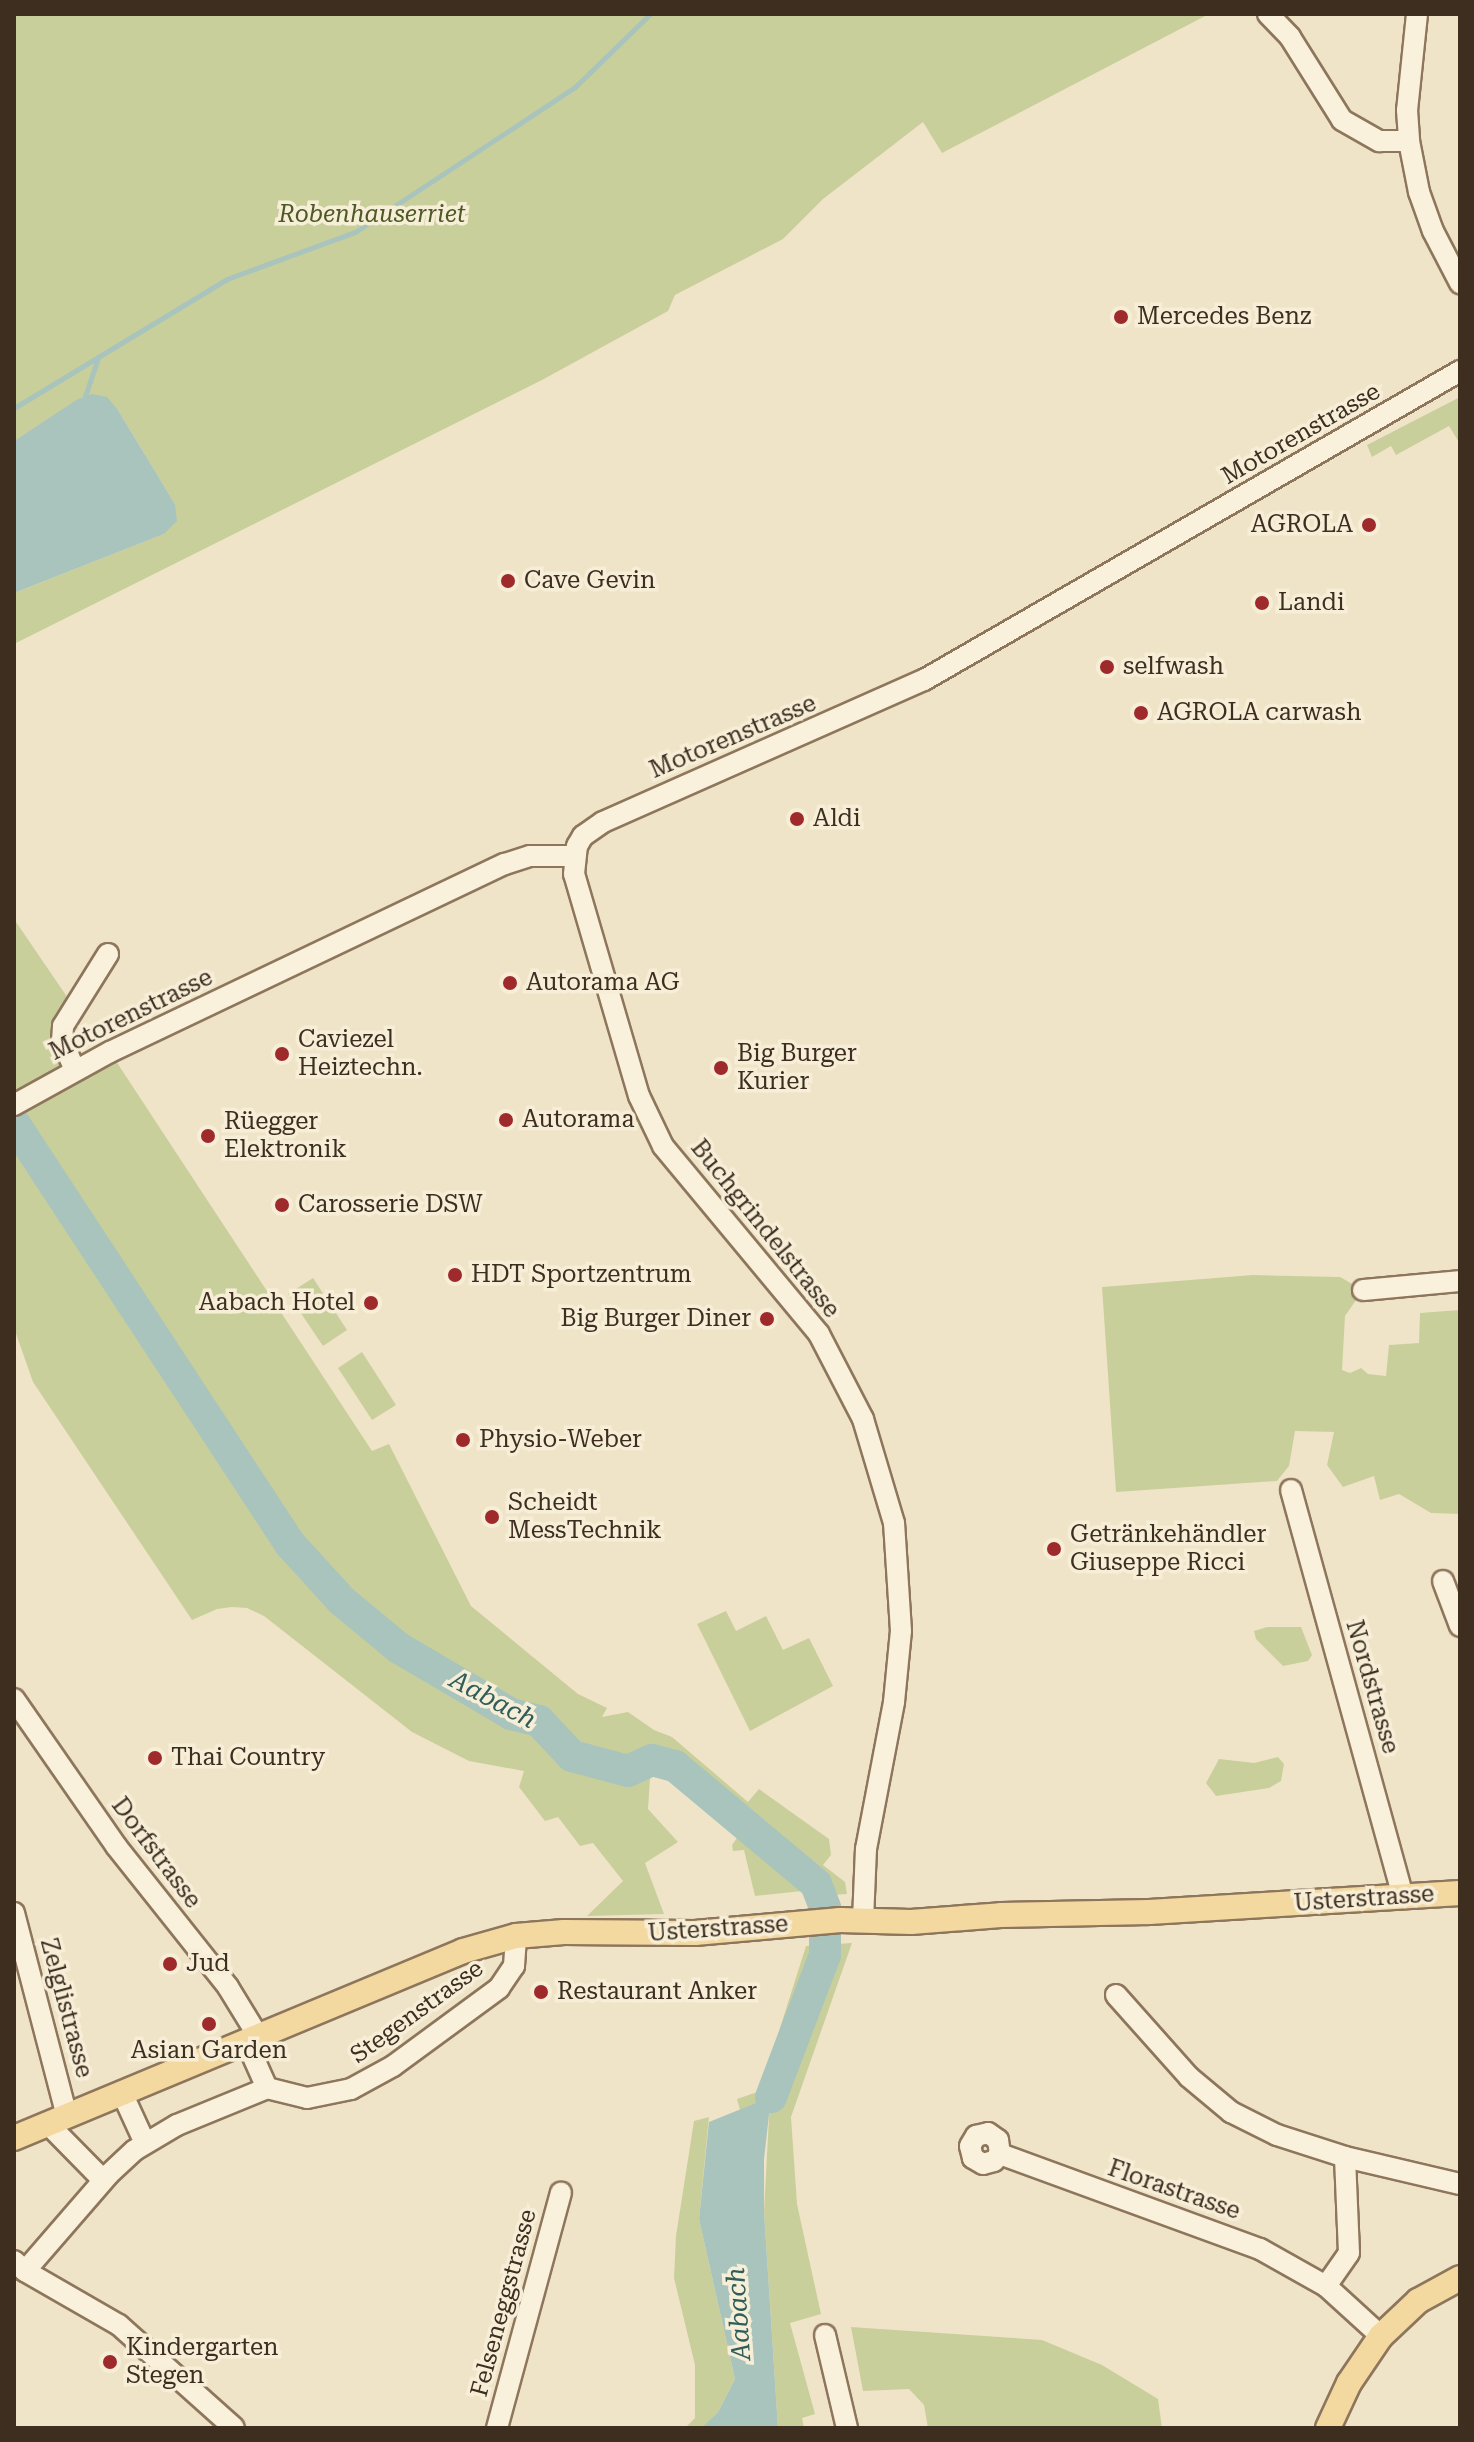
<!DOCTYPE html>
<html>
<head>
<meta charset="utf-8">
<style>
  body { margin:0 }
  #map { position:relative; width:1474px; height:2442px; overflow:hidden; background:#f0e4c8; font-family:"Roboto Serif",serif }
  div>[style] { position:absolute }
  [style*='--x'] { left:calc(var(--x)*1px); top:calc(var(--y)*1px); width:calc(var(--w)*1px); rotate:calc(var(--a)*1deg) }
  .green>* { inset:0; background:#c9cf9b }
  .water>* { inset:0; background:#a9c4bc }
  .stream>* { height:5px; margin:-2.5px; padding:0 2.5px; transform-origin:2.5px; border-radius:2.5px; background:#a9c4bc }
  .river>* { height:32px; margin:-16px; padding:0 16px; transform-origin:16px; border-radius:16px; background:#a9c4bc }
  .roads { filter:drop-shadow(2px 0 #8d765c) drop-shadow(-2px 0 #8d765c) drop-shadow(0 2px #8d765c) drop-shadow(0 -2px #8d765c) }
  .minor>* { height:20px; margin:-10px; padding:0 10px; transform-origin:10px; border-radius:10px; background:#faf1dc }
  .major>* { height:24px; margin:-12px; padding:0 12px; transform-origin:12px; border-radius:12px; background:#f3d9a0 }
  .dots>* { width:22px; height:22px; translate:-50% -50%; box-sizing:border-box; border:4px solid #f7eed8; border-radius:50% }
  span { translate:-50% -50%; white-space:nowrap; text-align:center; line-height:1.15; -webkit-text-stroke:7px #f7eed8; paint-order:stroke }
  .park-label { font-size:24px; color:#4d5a26; font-style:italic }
  .poi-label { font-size:24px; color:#3d2e20 }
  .left { translate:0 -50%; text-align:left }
  .right { translate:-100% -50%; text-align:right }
  .street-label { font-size:24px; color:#3d2e20 }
  .water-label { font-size:26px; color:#2f5d5a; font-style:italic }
  .frame { position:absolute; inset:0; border:16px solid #3d2e20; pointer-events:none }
</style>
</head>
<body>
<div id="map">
  <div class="green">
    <i style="clip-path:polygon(14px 14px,1209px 14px,942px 153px,923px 122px,823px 199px,783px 239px,675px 295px,668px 311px,542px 380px,14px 644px,14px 593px,164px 534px,175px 504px,118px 410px,85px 396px,14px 441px)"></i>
    <i style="clip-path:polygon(1460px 397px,1460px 444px,1449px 426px,1396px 455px,1391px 446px,1372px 457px,1367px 445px)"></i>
    <i style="clip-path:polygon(14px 919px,74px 1007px,63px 1026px,75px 1069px,110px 1052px,372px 1451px,389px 1444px,471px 1606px,578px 1694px,607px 1708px,602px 1717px,628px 1712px,654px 1730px,672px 1737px,748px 1802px,759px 1789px,829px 1839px,831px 1855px,823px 1865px,845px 1882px,847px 1894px,806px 1897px,802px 1891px,755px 1896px,744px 1850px,733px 1851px,732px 1845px,741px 1832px,661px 1766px,650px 1779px,648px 1809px,678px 1842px,645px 1863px,664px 1914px,587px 1916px,623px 1881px,593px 1843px,580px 1846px,558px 1817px,545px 1821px,519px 1787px,524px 1771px,469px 1761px,412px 1732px,264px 1616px,247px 1608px,232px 1607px,217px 1609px,192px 1620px,33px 1382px,14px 1328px)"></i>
    <i style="clip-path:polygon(1253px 1275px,1340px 1277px,1363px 1290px,1345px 1316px,1342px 1370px,1350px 1373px,1361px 1368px,1368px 1374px,1386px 1376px,1389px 1345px,1419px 1343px,1420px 1313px,1460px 1310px,1460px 1514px,1431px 1513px,1399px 1494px,1380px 1500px,1374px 1476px,1343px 1487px,1327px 1465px,1334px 1432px,1295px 1431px,1289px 1466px,1277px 1481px,1116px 1492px,1102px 1287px)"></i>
    <i style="clip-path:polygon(313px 1278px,347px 1330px,323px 1346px,288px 1294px)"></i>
    <i style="clip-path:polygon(362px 1352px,396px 1405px,372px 1420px,338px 1368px)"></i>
    <i style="clip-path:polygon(726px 1611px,736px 1631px,766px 1616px,783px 1650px,809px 1638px,833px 1686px,750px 1731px,697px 1624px)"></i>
    <i style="clip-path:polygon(1267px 1627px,1301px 1627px,1312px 1655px,1308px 1661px,1283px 1666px,1256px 1639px,1254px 1631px)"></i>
    <i style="clip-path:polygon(1278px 1757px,1284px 1764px,1281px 1781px,1269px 1788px,1216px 1796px,1206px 1783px,1219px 1759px,1254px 1763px)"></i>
    <i style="clip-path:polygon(852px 1943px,791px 2117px,797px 2204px,821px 2314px,790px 2323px,815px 2414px,802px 2418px,804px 2428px,778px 2428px,764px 2212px,770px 2098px,740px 2110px,737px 2099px,760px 2091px,806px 1946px)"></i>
    <i style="clip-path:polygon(709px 2117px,699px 2219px,735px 2379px,718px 2412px,701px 2428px,685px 2428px,695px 2418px,695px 2365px,674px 2278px,676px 2236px,694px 2121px)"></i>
    <i style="clip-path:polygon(851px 2327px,1042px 2340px,1102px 2365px,1158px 2399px,1162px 2428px,928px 2428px,924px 2405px,909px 2389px,863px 2391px)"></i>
  </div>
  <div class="water">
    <i style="clip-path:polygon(92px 394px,107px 397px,118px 410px,175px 504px,177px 521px,164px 534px,14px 593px,14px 441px,78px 399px)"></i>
    <i style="clip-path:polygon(14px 1114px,68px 1192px,73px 1214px,57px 1206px,14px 1146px)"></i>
    <i style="clip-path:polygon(771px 2097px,764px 2159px,764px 2212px,778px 2428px,701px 2428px,718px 2412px,735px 2379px,699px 2219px,709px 2122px)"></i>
  </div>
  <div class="stream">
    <i style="--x:85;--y:396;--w:39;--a:-71"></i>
    <i style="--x:14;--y:408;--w:249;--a:-31.2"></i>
    <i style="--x:227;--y:279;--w:136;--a:-20.2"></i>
    <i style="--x:355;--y:232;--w:263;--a:-33.4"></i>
    <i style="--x:575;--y:87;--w:105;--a:-44.2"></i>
  </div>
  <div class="river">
    <i style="--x:14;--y:1123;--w:503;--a:56.75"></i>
    <i style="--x:290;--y:1544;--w:77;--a:47.6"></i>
    <i style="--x:342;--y:1601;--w:74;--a:39.5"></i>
    <i style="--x:399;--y:1648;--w:130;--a:30.5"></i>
    <i style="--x:511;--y:1714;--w:29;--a:14"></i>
    <i style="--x:539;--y:1721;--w:48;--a:46.7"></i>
    <i style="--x:572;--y:1756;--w:58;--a:15"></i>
    <i style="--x:628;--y:1771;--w:26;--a:-25"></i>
    <i style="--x:652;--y:1760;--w:24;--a:15"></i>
    <i style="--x:675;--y:1766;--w:184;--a:39.9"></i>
    <i style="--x:816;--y:1884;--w:26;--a:69"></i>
    <i style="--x:825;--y:1908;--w:47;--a:90"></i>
    <i style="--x:825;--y:1955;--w:152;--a:110.8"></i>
  </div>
  <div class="roads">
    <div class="minor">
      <i style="--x:1268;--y:14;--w:32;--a:46"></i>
      <i style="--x:1290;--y:37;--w:98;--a:57.9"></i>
      <i style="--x:1342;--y:120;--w:43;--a:29.6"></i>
      <i style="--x:1379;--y:141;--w:30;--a:0"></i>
      <i style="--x:1417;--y:14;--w:97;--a:95.9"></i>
      <i style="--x:1407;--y:110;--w:31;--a:86"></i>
      <i style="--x:1409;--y:141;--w:52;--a:78.9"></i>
      <i style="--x:1419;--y:192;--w:41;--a:70.3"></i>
      <i style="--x:1433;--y:231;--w:59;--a:62.6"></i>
      <i style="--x:75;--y:1070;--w:32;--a:-114"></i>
      <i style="--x:62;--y:1041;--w:15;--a:-86"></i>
      <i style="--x:63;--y:1026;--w:85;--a:-58"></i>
      <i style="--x:14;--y:1105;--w:110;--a:-28.9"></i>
      <i style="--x:110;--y:1052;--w:437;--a:-25.5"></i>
      <i style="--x:505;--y:864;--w:26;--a:-18"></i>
      <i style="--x:530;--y:856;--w:44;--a:0"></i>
      <i style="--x:1363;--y:1290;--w:97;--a:-5.3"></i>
      <i style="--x:1291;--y:1490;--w:422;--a:74.6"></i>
      <i style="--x:1443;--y:1581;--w:48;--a:69.3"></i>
      <i style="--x:14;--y:1699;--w:179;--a:55.2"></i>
      <i style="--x:116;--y:1846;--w:180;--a:51.5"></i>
      <i style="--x:228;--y:1987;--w:57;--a:58.5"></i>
      <i style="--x:14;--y:1913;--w:210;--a:75.4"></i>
      <i style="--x:863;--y:1920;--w:71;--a:-87.6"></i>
      <i style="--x:866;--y:1849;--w:150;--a:-79.2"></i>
      <i style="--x:894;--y:1702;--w:71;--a:-84.4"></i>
      <i style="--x:901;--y:1631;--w:108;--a:-93.7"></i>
      <i style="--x:894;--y:1523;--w:109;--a:-106.6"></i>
      <i style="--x:863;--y:1419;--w:96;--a:-117.4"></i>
      <i style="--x:819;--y:1334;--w:244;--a:-129.7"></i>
      <i style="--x:663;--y:1146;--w:55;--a:-115.6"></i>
      <i style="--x:639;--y:1096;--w:231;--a:-106.3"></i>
      <i style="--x:574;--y:874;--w:28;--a:-84"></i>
      <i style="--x:577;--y:846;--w:12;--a:-59"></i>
      <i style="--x:583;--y:836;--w:24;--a:-35"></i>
      <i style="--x:603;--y:822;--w:351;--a:-23.9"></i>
      <i style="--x:924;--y:680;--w:619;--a:-29.96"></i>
      <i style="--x:1116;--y:1995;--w:110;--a:48.3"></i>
      <i style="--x:1189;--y:2077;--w:55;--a:39.8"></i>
      <i style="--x:1231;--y:2112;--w:51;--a:26.6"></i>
      <i style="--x:1277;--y:2135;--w:71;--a:17.9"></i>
      <i style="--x:1345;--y:2157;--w:118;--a:13.2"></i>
      <i style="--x:246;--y:2041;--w:51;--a:65.9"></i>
      <i style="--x:267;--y:2088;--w:41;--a:14"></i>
      <i style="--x:307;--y:2098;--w:45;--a:-11.6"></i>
      <i style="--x:351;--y:2089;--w:48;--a:-28.7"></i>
      <i style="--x:393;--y:2066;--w:132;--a:-36.3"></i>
      <i style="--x:499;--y:1988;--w:27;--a:-56"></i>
      <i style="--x:514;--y:1966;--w:30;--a:-86"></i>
      <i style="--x:122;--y:2093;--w:55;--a:65.3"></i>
      <i style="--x:48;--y:2124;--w:78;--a:45.5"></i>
      <i style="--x:1000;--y:2154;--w:9;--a:131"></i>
      <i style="--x:994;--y:2161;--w:11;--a:165"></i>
      <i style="--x:983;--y:2164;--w:12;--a:-149"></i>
      <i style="--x:973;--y:2158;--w:12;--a:-104"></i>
      <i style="--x:970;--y:2146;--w:12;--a:-59"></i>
      <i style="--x:976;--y:2136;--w:12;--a:-14"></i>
      <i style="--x:988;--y:2133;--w:12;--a:35"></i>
      <i style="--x:998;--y:2140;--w:14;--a:82"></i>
      <i style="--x:1000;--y:2154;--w:277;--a:20.1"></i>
      <i style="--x:1260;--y:2249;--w:76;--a:29.3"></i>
      <i style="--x:1326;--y:2286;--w:74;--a:42.3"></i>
      <i style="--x:14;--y:2261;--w:15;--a:42"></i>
      <i style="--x:25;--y:2271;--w:108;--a:29.9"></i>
      <i style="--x:119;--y:2325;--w:154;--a:41.8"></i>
      <i style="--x:25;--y:2271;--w:128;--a:-49.1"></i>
      <i style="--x:109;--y:2174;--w:35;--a:-43"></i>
      <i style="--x:135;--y:2150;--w:49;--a:-30.8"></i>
      <i style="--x:177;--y:2125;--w:97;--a:-22.3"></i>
      <i style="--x:1326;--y:2286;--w:40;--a:-55.1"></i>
      <i style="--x:1349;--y:2253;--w:96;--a:-92.4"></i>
      <i style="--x:825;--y:2335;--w:96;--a:76.7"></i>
      <i style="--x:497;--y:2428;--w:244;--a:-74.8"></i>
    </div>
    <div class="major">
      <i style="--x:14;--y:2138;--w:486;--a:-22.6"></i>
      <i style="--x:463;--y:1951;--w:55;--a:-15.8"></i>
      <i style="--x:516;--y:1936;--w:48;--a:-4.8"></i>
      <i style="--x:564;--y:1932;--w:131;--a:0.4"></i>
      <i style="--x:695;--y:1933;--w:146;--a:-5.1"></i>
      <i style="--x:840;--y:1920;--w:71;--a:1.6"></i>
      <i style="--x:911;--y:1922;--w:90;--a:-4.4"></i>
      <i style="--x:1001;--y:1915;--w:148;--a:-1.2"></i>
      <i style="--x:1149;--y:1912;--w:312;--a:-3.5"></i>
      <i style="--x:1328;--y:2428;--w:50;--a:-65"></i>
      <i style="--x:1349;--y:2383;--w:57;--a:-55.8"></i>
      <i style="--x:1381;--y:2336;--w:51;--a:-43.4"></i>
      <i style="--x:1418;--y:2301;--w:48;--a:-28.7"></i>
    </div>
  </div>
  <div class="dots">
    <i style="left:1121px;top:317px;background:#9e2a2b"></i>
    <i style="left:1369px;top:525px;background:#9e2a2b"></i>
    <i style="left:508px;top:581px;background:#9e2a2b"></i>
    <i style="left:1262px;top:603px;background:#9e2a2b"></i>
    <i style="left:1107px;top:667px;background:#9e2a2b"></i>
    <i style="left:1141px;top:713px;background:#9e2a2b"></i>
    <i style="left:797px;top:819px;background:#9e2a2b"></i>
    <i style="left:510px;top:983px;background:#9e2a2b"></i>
    <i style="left:282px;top:1054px;background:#9e2a2b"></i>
    <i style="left:721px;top:1068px;background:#9e2a2b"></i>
    <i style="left:506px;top:1120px;background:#9e2a2b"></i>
    <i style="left:208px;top:1136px;background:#9e2a2b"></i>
    <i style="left:282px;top:1205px;background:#9e2a2b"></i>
    <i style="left:455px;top:1275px;background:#9e2a2b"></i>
    <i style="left:371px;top:1303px;background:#9e2a2b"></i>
    <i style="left:767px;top:1319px;background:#9e2a2b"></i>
    <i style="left:463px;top:1440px;background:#9e2a2b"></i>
    <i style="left:492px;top:1517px;background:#9e2a2b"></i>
    <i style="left:1054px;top:1549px;background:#9e2a2b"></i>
    <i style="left:155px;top:1758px;background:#9e2a2b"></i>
    <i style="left:170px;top:1964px;background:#9e2a2b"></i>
    <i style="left:541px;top:1992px;background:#9e2a2b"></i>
    <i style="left:209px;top:2024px;background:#9e2a2b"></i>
    <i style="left:110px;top:2362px;background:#9e2a2b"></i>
  </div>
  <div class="park-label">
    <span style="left:372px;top:215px">Robenhauserriet</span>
  </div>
  <div class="poi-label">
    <span class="left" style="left:1137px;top:317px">Mercedes Benz</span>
    <span class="right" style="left:1353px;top:525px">AGROLA</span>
    <span class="left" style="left:524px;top:581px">Cave Gevin</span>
    <span class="left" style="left:1278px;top:603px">Landi</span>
    <span class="left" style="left:1123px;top:667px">selfwash</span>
    <span class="left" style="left:1157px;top:713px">AGROLA carwash</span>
    <span class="left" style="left:813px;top:819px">Aldi</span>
    <span class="left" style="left:526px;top:983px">Autorama AG</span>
    <span class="left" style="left:298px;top:1054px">Caviezel<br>Heiztechn.</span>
    <span class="left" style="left:737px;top:1068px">Big Burger<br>Kurier</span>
    <span class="left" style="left:522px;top:1120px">Autorama</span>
    <span class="left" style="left:224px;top:1136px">Rüegger<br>Elektronik</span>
    <span class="left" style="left:298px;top:1205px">Carosserie DSW</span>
    <span class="left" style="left:471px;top:1275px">HDT Sportzentrum</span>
    <span class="right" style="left:355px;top:1303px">Aabach Hotel</span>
    <span class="right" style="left:751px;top:1319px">Big Burger Diner</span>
    <span class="left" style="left:479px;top:1440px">Physio-Weber</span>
    <span class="left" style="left:508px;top:1517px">Scheidt<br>MessTechnik</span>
    <span class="left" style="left:1070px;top:1549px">Getränkehändler<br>Giuseppe Ricci</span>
    <span class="left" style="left:171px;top:1758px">Thai Country</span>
    <span class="left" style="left:186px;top:1964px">Jud</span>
    <span class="left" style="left:557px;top:1992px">Restaurant Anker</span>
    <span style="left:209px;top:2051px">Asian Garden</span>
    <span class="left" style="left:126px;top:2362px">Kindergarten<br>Stegen</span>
  </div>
  <div class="street-label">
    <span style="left:1301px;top:434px;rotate:-30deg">Motorenstrasse</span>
    <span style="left:733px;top:737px;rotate:-23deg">Motorenstrasse</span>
    <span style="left:131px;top:1015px;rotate:-26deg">Motorenstrasse</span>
    <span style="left:765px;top:1229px;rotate:51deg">Buchgrindelstrasse</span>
    <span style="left:1372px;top:1687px;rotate:74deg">Nordstrasse</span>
    <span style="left:156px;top:1853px;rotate:53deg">Dorfstrasse</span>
    <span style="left:1364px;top:1899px;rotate:-4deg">Usterstrasse</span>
    <span style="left:718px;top:1929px;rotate:-4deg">Usterstrasse</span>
    <span style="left:66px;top:2008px;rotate:75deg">Zelglistrasse</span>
    <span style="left:417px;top:2012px;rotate:-36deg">Stegenstrasse</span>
    <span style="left:1174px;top:2190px;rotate:19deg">Florastrasse</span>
    <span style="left:504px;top:2303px;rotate:-75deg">Felseneggstrasse</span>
  </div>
  <div class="water-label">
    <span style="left:493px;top:1700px;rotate:28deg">Aabach</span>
    <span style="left:739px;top:2314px;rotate:-94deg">Aabach</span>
  </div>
  <div class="frame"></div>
</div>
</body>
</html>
